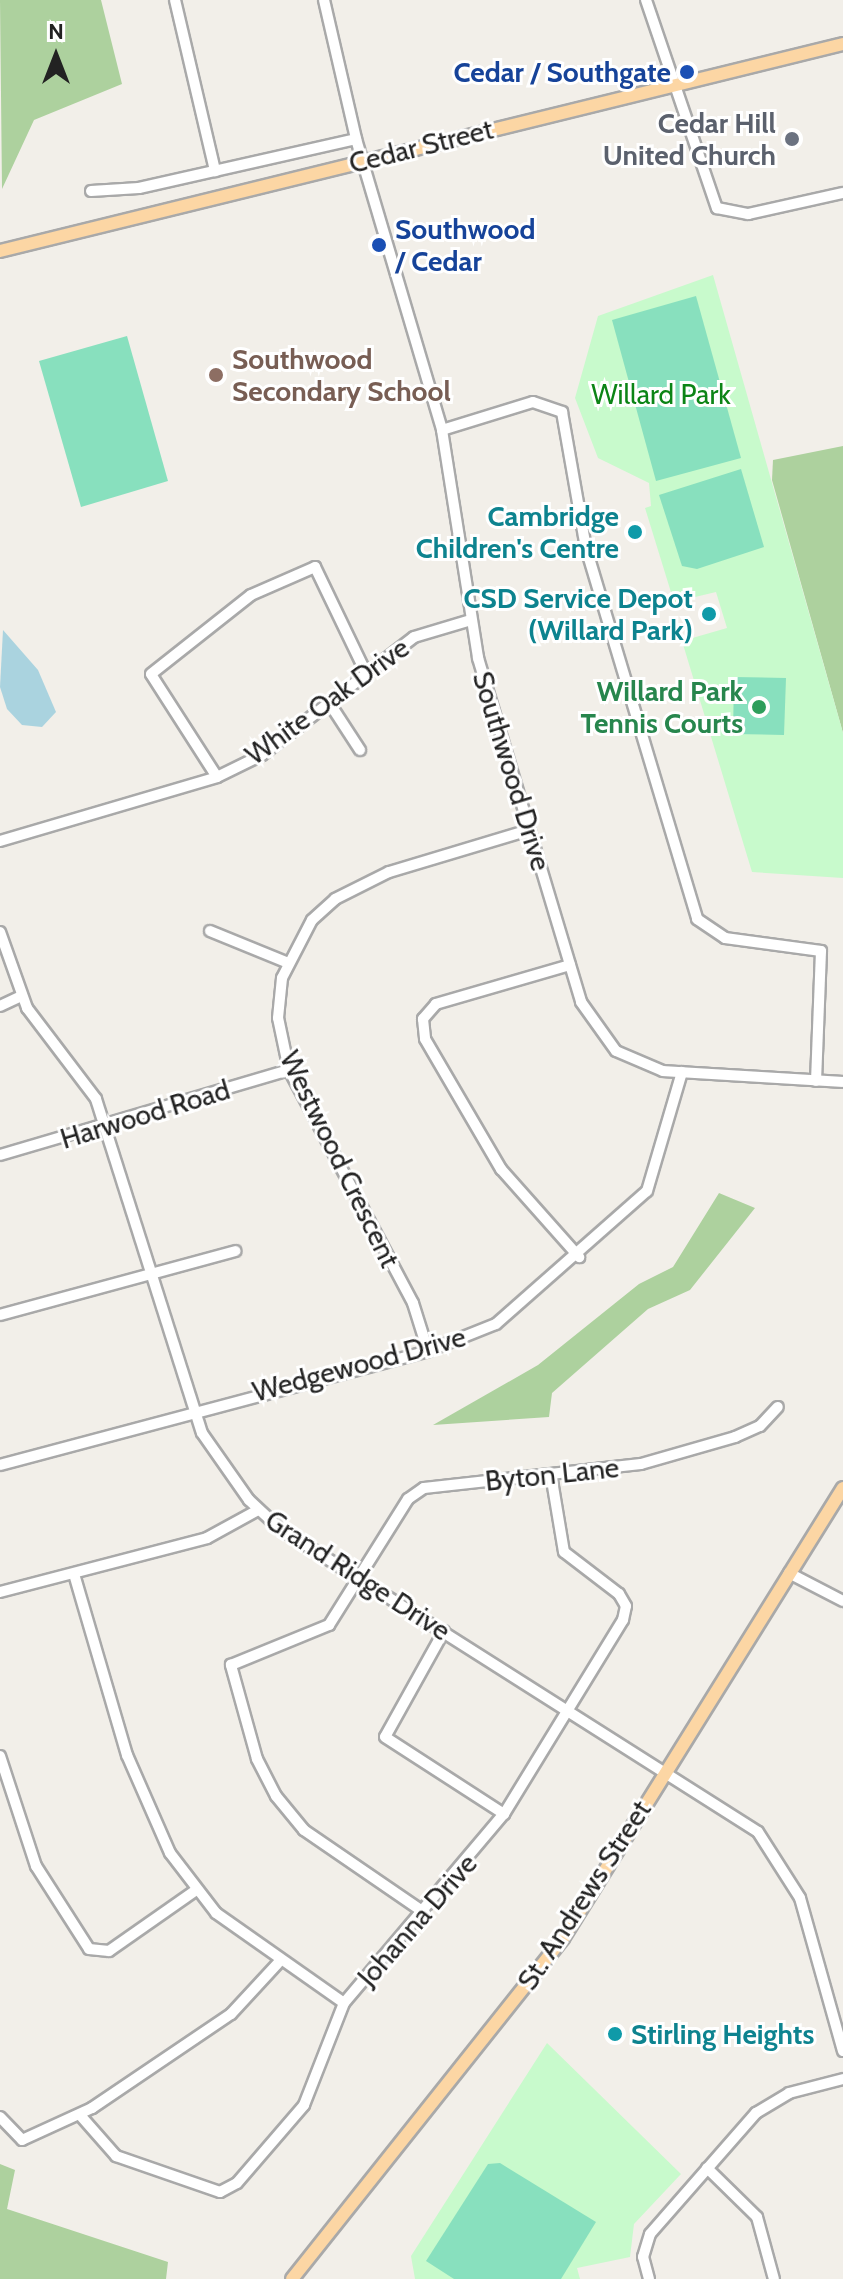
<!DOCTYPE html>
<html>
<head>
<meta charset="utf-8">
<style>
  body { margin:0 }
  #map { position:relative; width:843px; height:2279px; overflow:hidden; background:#f2efe9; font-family:Cabin,sans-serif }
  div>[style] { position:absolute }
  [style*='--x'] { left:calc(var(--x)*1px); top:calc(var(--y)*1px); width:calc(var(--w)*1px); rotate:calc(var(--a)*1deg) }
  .forest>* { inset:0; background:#add19e }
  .park>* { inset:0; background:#c8facc }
  .pitch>* { inset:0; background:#88e0be }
  .water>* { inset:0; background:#aad3df }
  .roads { filter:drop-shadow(2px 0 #a9a9a9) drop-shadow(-2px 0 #a9a9a9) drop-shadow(0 2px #a9a9a9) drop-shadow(0 -2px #a9a9a9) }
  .minor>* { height:10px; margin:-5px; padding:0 5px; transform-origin:5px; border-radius:5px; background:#fff }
  .major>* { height:12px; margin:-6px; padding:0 6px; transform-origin:6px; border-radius:6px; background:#fcd6a4 }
  .dots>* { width:22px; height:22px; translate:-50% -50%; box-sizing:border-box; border:4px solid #fff; border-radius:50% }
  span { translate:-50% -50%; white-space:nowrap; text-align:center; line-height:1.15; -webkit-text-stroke:6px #fff; paint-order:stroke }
  .transit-label { font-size:28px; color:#164399; font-weight:700 }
  .right { translate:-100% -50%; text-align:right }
  .left { translate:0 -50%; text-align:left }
  .worship-label { font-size:28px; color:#5b616d; font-weight:700 }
  .street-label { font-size:28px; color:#222 }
  .education-label { font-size:28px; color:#785e54; font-weight:700 }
  .park-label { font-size:28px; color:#0c8416 }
  .culture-label { font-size:28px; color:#0d838f; font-weight:700 }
  .leisure-label { font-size:28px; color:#27864d; font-weight:700 }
  .north { position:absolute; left:16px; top:16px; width:80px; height:80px; -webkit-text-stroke:6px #fff; paint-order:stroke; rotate:0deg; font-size:22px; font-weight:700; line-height:32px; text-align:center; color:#222 }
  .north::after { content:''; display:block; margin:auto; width:28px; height:36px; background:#222; clip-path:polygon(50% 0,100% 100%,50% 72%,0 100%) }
</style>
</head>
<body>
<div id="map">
  <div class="forest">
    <i style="clip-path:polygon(0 0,101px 0,122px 84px,34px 120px,2px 189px)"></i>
    <i style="clip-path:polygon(843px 446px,843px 733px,772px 480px,773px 460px)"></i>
    <i style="clip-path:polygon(719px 1193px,755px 1208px,690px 1290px,648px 1309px,552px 1393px,549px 1417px,433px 1425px,538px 1365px,639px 1284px,673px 1267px)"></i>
    <i style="clip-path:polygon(0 2164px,15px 2170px,7px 2209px,168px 2262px,166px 2279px,0 2279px)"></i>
  </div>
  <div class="park">
    <i style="clip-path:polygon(713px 275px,843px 733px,843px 878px,752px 872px,682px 641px,727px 628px,716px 592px,674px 602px,645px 508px,651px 506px,649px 483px,598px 458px,575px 398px,598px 316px)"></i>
    <i style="clip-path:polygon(547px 2043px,681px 2174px,634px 2224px,630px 2257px,577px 2268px,580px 2279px,415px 2279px,411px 2256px)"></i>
  </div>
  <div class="pitch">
    <i style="clip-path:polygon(696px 296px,741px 458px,656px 481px,612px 320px)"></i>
    <i style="clip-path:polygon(127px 336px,168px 481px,81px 507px,39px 361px)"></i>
    <i style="clip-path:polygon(741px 469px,764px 547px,697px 569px,682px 566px,659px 495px)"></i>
    <i style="clip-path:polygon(734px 677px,786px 678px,784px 735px,733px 734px)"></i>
    <i style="clip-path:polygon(500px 2163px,596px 2222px,561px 2279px,454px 2279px,426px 2261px,488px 2164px)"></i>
  </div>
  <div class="water">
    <i style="clip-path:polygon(3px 630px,38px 670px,56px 712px,42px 727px,22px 725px,7px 709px,0 687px)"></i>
  </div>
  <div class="roads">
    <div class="minor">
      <i style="--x:175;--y:0;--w:176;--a:76.8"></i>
      <i style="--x:324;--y:0;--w:143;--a:77"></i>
      <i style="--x:356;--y:139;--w:303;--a:73.5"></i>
      <i style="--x:442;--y:430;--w:231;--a:81"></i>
      <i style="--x:478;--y:658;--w:359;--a:73.3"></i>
      <i style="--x:581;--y:1002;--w:60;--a:54.5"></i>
      <i style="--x:616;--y:1051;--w:51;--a:23.1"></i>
      <i style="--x:663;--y:1071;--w:180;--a:3.5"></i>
      <i style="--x:646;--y:0;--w:220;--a:71.2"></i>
      <i style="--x:717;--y:208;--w:32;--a:11"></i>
      <i style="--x:748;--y:214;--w:97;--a:-12.5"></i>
      <i style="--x:91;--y:191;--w:48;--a:-3.6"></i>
      <i style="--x:139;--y:188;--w:222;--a:-12.7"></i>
      <i style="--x:442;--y:430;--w:95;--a:-17.1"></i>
      <i style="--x:533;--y:402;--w:31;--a:19"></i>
      <i style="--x:562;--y:412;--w:138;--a:80"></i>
      <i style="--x:586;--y:548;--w:387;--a:73.3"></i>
      <i style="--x:697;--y:919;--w:34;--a:34"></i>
      <i style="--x:725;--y:938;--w:97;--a:7.7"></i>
      <i style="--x:821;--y:951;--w:130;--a:92.2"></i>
      <i style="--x:330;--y:704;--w:55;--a:56.9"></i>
      <i style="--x:217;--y:777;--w:122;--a:-122.7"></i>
      <i style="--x:151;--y:674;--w:127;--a:-38.3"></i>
      <i style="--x:251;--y:595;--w:70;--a:-23.6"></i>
      <i style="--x:315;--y:567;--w:118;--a:64.3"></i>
      <i style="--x:0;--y:841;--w:226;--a:-16.4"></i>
      <i style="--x:217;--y:777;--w:50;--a:-26.1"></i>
      <i style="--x:262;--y:755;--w:192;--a:-37.8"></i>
      <i style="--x:414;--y:637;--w:59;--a:-16.6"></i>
      <i style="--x:210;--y:931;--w:82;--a:22.2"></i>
      <i style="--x:0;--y:932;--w:81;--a:70.4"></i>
      <i style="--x:27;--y:1008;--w:114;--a:52.8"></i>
      <i style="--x:96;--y:1099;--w:350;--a:72.4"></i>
      <i style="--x:202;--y:1433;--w:82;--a:55"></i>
      <i style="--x:249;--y:1500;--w:41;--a:43"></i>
      <i style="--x:279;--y:1528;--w:567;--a:32.4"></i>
      <i style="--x:758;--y:1832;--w:78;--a:57.5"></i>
      <i style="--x:800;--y:1898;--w:159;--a:74.3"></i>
      <i style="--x:570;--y:965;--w:140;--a:163.8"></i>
      <i style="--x:436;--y:1004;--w:20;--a:131"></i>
      <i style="--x:423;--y:1019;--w:20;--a:84"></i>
      <i style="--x:425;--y:1039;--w:151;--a:59.7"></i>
      <i style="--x:501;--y:1169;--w:118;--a:48.4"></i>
      <i style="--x:0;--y:1006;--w:23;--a:-25"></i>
      <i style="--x:0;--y:1155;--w:301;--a:-16.4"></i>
      <i style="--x:0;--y:1315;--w:244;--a:-15.2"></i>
      <i style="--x:428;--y:1351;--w:50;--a:-107.4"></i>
      <i style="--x:413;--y:1303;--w:264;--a:-118"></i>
      <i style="--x:289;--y:1070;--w:53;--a:-101.9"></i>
      <i style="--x:278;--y:1018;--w:40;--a:-84.3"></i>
      <i style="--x:282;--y:978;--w:65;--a:-62.7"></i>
      <i style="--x:312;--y:920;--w:31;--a:-42"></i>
      <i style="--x:335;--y:899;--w:60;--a:-26.6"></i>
      <i style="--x:389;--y:872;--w:146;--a:-16.7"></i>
      <i style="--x:0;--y:1465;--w:443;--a:-14.9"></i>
      <i style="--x:428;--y:1351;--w:73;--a:-21.7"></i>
      <i style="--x:496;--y:1324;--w:201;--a:-41.4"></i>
      <i style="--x:647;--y:1191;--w:124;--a:-73.6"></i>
      <i style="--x:789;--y:1573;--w:61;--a:27.4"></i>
      <i style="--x:74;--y:1574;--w:189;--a:73.7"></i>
      <i style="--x:127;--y:1755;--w:107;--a:66.3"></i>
      <i style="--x:170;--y:1853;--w:76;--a:52.5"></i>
      <i style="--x:216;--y:1913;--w:156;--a:35.1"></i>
      <i style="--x:0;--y:1592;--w:214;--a:-14.6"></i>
      <i style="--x:207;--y:1538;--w:58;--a:-28.8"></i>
      <i style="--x:444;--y:1631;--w:121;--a:119.1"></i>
      <i style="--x:385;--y:1737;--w:142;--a:32.9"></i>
      <i style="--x:0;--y:1756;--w:116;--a:71.9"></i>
      <i style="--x:36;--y:1866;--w:98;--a:57.4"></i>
      <i style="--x:89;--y:1949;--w:20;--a:6"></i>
      <i style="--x:109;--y:1951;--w:106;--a:-35"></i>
      <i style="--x:425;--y:1913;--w:147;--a:-145.6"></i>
      <i style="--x:304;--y:1830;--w:44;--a:-129.5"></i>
      <i style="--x:276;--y:1796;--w:42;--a:-117.2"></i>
      <i style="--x:257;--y:1759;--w:98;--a:-105.5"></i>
      <i style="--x:231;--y:1665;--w:106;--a:-22.2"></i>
      <i style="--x:329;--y:1625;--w:149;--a:-57.9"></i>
      <i style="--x:408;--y:1499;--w:19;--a:-35"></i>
      <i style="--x:424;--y:1488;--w:218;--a:-6.3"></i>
      <i style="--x:641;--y:1464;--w:98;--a:-16"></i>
      <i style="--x:735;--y:1437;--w:27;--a:-24"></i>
      <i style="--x:760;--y:1426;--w:26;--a:-47"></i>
      <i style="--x:80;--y:2115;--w:55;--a:48.7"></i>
      <i style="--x:116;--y:2156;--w:110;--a:19.1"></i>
      <i style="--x:220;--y:2192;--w:19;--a:-28"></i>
      <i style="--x:237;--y:2183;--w:103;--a:-49.3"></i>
      <i style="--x:304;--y:2105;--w:110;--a:-68.6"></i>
      <i style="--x:344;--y:2003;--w:248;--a:-49.8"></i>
      <i style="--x:504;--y:1814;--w:228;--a:-58.5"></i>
      <i style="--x:623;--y:1620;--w:14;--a:-78"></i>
      <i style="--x:626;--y:1606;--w:14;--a:-120"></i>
      <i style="--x:619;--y:1594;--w:69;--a:-142.6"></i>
      <i style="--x:564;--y:1552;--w:79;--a:-99.5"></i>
      <i style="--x:0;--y:2117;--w:32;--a:46"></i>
      <i style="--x:22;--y:2140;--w:77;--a:-24.6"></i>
      <i style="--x:92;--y:2108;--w:168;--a:-34.1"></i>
      <i style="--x:231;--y:2014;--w:69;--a:-47.3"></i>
      <i style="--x:707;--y:2168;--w:70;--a:44.4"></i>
      <i style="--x:757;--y:2217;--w:64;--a:74.7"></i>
      <i style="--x:649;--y:2279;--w:23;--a:-105"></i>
      <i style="--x:643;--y:2257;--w:24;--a:-73"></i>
      <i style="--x:650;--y:2234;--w:161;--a:-48.8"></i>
      <i style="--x:756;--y:2113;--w:39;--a:-31"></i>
      <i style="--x:789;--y:2093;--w:56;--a:-14.5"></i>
    </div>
    <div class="major">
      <i style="--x:0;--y:251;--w:868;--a:-13.8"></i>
      <i style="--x:292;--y:2279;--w:436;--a:-51.5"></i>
      <i style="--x:563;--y:1938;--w:530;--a:-58.11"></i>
    </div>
  </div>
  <div class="dots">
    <i style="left:687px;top:72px;background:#1a4fb4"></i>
    <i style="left:792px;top:139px;background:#6b7280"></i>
    <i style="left:379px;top:245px;background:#1a4fb4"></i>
    <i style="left:216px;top:375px;background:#8d6e63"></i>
    <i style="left:635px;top:532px;background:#0f9aa8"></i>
    <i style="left:709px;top:614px;background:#0f9aa8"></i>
    <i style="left:759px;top:707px;background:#2e9e5b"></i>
    <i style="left:615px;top:2034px;background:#0f9aa8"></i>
  </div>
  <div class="transit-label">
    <span class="right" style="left:671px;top:72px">Cedar / Southgate</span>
    <span class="left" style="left:395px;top:245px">Southwood<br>/ Cedar</span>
  </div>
  <div class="worship-label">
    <span class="right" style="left:776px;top:139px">Cedar Hill<br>United Church</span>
  </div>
  <div class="street-label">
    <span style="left:421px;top:146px;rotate:-14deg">Cedar Street</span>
    <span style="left:327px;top:701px;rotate:-36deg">White Oak Drive</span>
    <span style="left:512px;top:771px;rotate:73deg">Southwood Drive</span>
    <span style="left:145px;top:1114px;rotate:-17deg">Harwood Road</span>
    <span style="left:340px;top:1159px;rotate:64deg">Westwood Crescent</span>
    <span style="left:359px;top:1364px;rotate:-15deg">Wedgewood Drive</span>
    <span style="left:552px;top:1474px;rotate:-6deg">Byton Lane</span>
    <span style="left:358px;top:1575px;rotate:33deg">Grand Ridge Drive</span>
    <span style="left:584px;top:1895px;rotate:-57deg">St. Andrews Street</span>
    <span style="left:417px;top:1920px;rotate:-49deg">Johanna Drive</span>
  </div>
  <div class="education-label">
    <span class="left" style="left:232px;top:375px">Southwood<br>Secondary School</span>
  </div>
  <div class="park-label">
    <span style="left:661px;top:394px">Willard Park</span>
  </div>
  <div class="culture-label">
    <span class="right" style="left:619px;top:532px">Cambridge<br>Children's Centre</span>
    <span class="right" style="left:693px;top:614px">CSD Service Depot<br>(Willard Park)</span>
    <span class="left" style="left:631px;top:2034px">Stirling Heights</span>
  </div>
  <div class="leisure-label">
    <span class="right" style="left:743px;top:707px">Willard Park<br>Tennis Courts</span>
  </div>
  <div class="north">N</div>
</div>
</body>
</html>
